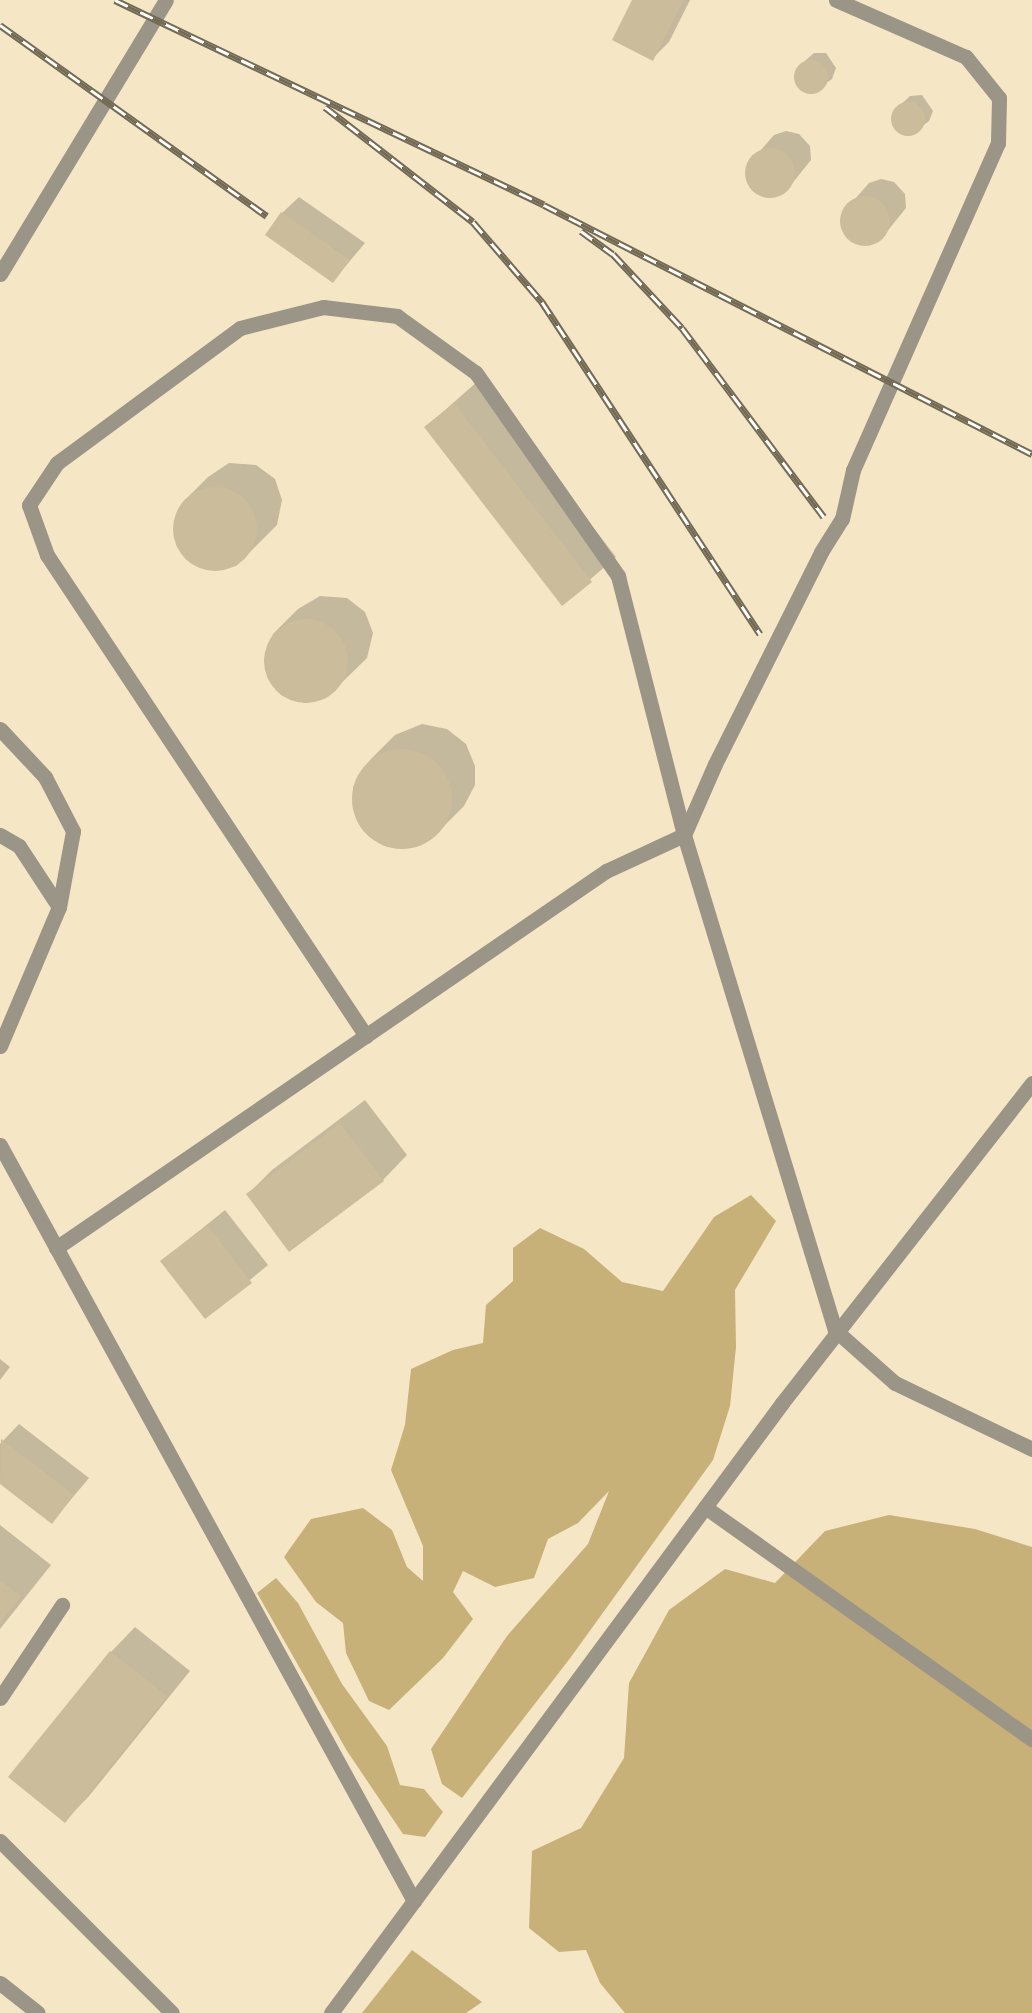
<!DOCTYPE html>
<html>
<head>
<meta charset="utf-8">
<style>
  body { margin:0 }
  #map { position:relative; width:1032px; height:2013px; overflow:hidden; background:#f5e6c5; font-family:Figtree,sans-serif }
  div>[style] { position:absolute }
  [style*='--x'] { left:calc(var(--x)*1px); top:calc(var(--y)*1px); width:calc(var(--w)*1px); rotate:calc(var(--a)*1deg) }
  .forest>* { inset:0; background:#c8b079 }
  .shadow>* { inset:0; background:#0003 }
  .building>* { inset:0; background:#cbbc9c }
  .round { border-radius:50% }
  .service>* { height:15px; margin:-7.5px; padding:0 7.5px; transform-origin:7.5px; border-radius:7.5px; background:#9b9587 }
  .minor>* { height:15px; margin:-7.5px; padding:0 7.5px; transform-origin:7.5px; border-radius:7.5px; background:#9b9587 }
  .rail>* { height:7px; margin-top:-3.5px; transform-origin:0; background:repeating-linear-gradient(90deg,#fff 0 14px,#736a56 0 28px); box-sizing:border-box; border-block:2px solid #736a56 }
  span { translate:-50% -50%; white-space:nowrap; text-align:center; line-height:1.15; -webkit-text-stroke:4.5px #fff; paint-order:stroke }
</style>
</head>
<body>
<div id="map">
  <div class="forest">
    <i style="clip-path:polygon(751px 1195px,776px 1221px,735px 1290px,736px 1347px,730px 1406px,713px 1460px,571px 1657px,462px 1798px,442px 1784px,431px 1749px,507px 1636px,588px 1544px,609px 1491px,578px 1523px,548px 1539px,534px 1578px,495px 1587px,463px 1571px,453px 1592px,473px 1619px,443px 1658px,389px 1710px,369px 1701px,346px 1653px,343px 1623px,316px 1602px,284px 1557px,311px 1519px,363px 1508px,392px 1530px,407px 1567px,423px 1581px,423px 1546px,391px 1470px,405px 1425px,411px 1369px,453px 1350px,483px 1343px,486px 1305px,513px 1281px,513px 1248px,540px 1228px,584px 1249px,622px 1282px,663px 1291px,714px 1217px)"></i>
    <i style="clip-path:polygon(889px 1515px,975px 1529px,1032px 1547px,1032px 2013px,625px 2013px,600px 1983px,586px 1950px,559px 1952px,529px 1928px,532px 1851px,581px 1828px,624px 1758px,629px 1683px,669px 1610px,725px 1569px,775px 1583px,825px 1531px)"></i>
    <i style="clip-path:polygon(276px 1578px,298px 1603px,342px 1684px,387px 1746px,400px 1785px,424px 1789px,443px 1812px,425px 1837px,403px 1834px,347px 1751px,257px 1593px)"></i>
    <i style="clip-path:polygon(412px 1950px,482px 2002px,466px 2013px,362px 2013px)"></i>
  </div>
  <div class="shadow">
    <i style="clip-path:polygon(634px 0,690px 0,669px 42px,652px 59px)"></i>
    <i style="clip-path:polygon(814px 53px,826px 53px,836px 68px,832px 79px,814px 92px,799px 87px,795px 78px,798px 67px)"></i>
    <i style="clip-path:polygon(922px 95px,933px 111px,929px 121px,911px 135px,896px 130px,892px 121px,895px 110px,910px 96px)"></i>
    <i style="clip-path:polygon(786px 131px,799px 134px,810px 146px,811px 160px,786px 191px,774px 197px,758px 194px,748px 183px,746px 167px,774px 135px)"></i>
    <i style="clip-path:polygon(881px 179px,894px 182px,905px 194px,906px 208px,881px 239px,869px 244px,853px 242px,843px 231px,841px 215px,869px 183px)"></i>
    <i style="clip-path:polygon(299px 197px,365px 243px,333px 281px,282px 213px)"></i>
    <i style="clip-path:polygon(479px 380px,616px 557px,562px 604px,426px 427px)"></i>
    <i style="clip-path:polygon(229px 463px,256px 465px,275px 479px,282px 500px,277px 525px,236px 566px,215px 571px,191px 563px,177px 547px,174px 526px,183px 502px,208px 477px)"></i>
    <i style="clip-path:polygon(320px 596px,347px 598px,365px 612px,373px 633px,367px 658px,326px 698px,305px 703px,281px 695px,268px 679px,264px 659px,273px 634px,298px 609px)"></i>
    <i style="clip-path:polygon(422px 724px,447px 729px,466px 744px,475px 766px,475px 785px,464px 806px,439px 831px,421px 845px,395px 848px,370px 837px,355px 815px,353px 787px,370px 760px,395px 735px)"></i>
    <i style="clip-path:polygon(365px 1100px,407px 1155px,383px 1180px,290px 1250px,248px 1194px,272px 1170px)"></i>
    <i style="clip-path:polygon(225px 1210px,268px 1265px,205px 1317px,162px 1261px)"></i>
    <i style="clip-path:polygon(0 1359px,10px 1367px,0 1380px)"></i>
    <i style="clip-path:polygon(19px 1424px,89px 1478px,52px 1522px,0 1483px,0 1444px)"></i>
    <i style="clip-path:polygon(0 1525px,51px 1565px,0 1629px)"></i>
    <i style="clip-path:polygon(135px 1627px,190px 1671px,89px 1796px,65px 1821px,10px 1777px,111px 1652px)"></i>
  </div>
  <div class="building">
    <i style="clip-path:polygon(632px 0,683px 0,653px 61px,612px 40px)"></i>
    <i class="round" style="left:794px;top:60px;width:34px;height:34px"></i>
    <i class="round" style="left:891px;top:102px;width:34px;height:34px"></i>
    <i class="round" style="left:745px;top:148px;width:50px;height:50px"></i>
    <i class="round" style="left:840px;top:196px;width:50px;height:50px"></i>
    <i style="clip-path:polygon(281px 212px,350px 260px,333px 283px,265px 235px)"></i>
    <i style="clip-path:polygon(454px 403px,592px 582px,562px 606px,424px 427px)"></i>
    <i class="round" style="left:173px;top:487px;width:84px;height:84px"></i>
    <i class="round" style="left:264px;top:619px;width:84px;height:84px"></i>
    <i class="round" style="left:352px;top:749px;width:100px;height:100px"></i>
    <i style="clip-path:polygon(340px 1123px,384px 1181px,289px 1252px,246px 1194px)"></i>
    <i style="clip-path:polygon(207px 1225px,252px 1283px,205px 1319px,160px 1261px)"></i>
    <i style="clip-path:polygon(1px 1439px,74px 1495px,52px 1524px,0 1484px)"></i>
    <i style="clip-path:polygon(0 1580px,21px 1596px,0 1623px)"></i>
    <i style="clip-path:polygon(110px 1651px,167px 1696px,65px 1823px,8px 1777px)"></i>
  </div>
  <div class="service">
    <i style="--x:0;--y:274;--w:320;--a:-58.8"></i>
    <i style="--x:0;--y:729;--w:66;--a:46.8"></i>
    <i style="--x:45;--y:777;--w:61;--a:62.6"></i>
    <i style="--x:73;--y:831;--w:77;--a:100.4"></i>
    <i style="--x:59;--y:907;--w:151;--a:113"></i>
    <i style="--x:0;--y:835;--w:22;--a:30"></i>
    <i style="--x:19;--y:846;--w:73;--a:56.7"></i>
    <i style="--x:366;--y:1036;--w:577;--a:-123.55"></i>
    <i style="--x:47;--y:555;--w:53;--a:-109.8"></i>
    <i style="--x:29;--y:505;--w:50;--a:-56.3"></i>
    <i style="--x:57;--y:463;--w:227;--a:-36.4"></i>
    <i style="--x:240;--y:328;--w:86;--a:-14.2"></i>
    <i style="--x:323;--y:307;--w:75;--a:6.9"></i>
    <i style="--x:397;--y:316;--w:97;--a:35.8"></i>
    <i style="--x:476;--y:373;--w:248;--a:55"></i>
    <i style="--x:618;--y:576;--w:267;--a:75.7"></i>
    <i style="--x:684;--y:835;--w:518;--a:73.04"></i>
    <i style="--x:835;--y:1330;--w:80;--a:41.5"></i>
    <i style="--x:895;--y:1383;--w:152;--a:25.7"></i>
    <i style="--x:0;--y:1145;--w:862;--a:61.29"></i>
    <i style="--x:56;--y:1248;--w:667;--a:-34.43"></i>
    <i style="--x:606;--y:871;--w:86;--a:-24.8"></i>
    <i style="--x:684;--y:835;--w:77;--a:-66.4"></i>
    <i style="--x:715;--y:764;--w:237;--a:-63.4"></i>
    <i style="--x:821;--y:552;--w:39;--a:-58"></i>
    <i style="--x:842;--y:519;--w:50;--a:-77.3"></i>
    <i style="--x:853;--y:470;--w:358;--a:-66.1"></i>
    <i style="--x:998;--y:143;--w:45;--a:-88.7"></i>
    <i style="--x:999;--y:98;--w:53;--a:-128.8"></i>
    <i style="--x:966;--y:57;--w:142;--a:-156.3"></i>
    <i style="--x:782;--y:1403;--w:406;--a:-52"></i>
    <i style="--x:705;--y:1507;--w:401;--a:35.4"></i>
    <i style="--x:0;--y:1698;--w:112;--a:-56.3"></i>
    <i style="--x:0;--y:1841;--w:243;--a:45"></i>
    <i style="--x:0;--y:1983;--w:48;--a:38.3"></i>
  </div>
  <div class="minor">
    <i style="--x:331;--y:2013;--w:759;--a:-53.52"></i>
  </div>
  <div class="rail">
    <i style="--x:115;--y:0;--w:475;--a:25.5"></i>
    <i style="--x:544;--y:205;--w:548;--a:27.03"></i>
    <i style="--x:0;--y:25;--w:328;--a:35.6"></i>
    <i style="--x:325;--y:107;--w:187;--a:37.8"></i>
    <i style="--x:473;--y:222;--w:106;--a:49.2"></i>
    <i style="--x:542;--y:302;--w:397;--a:56.7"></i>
    <i style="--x:581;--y:231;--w:39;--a:36"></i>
    <i style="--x:613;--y:254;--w:101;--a:47"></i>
    <i style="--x:682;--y:328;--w:236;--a:53.1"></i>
  </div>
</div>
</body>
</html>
